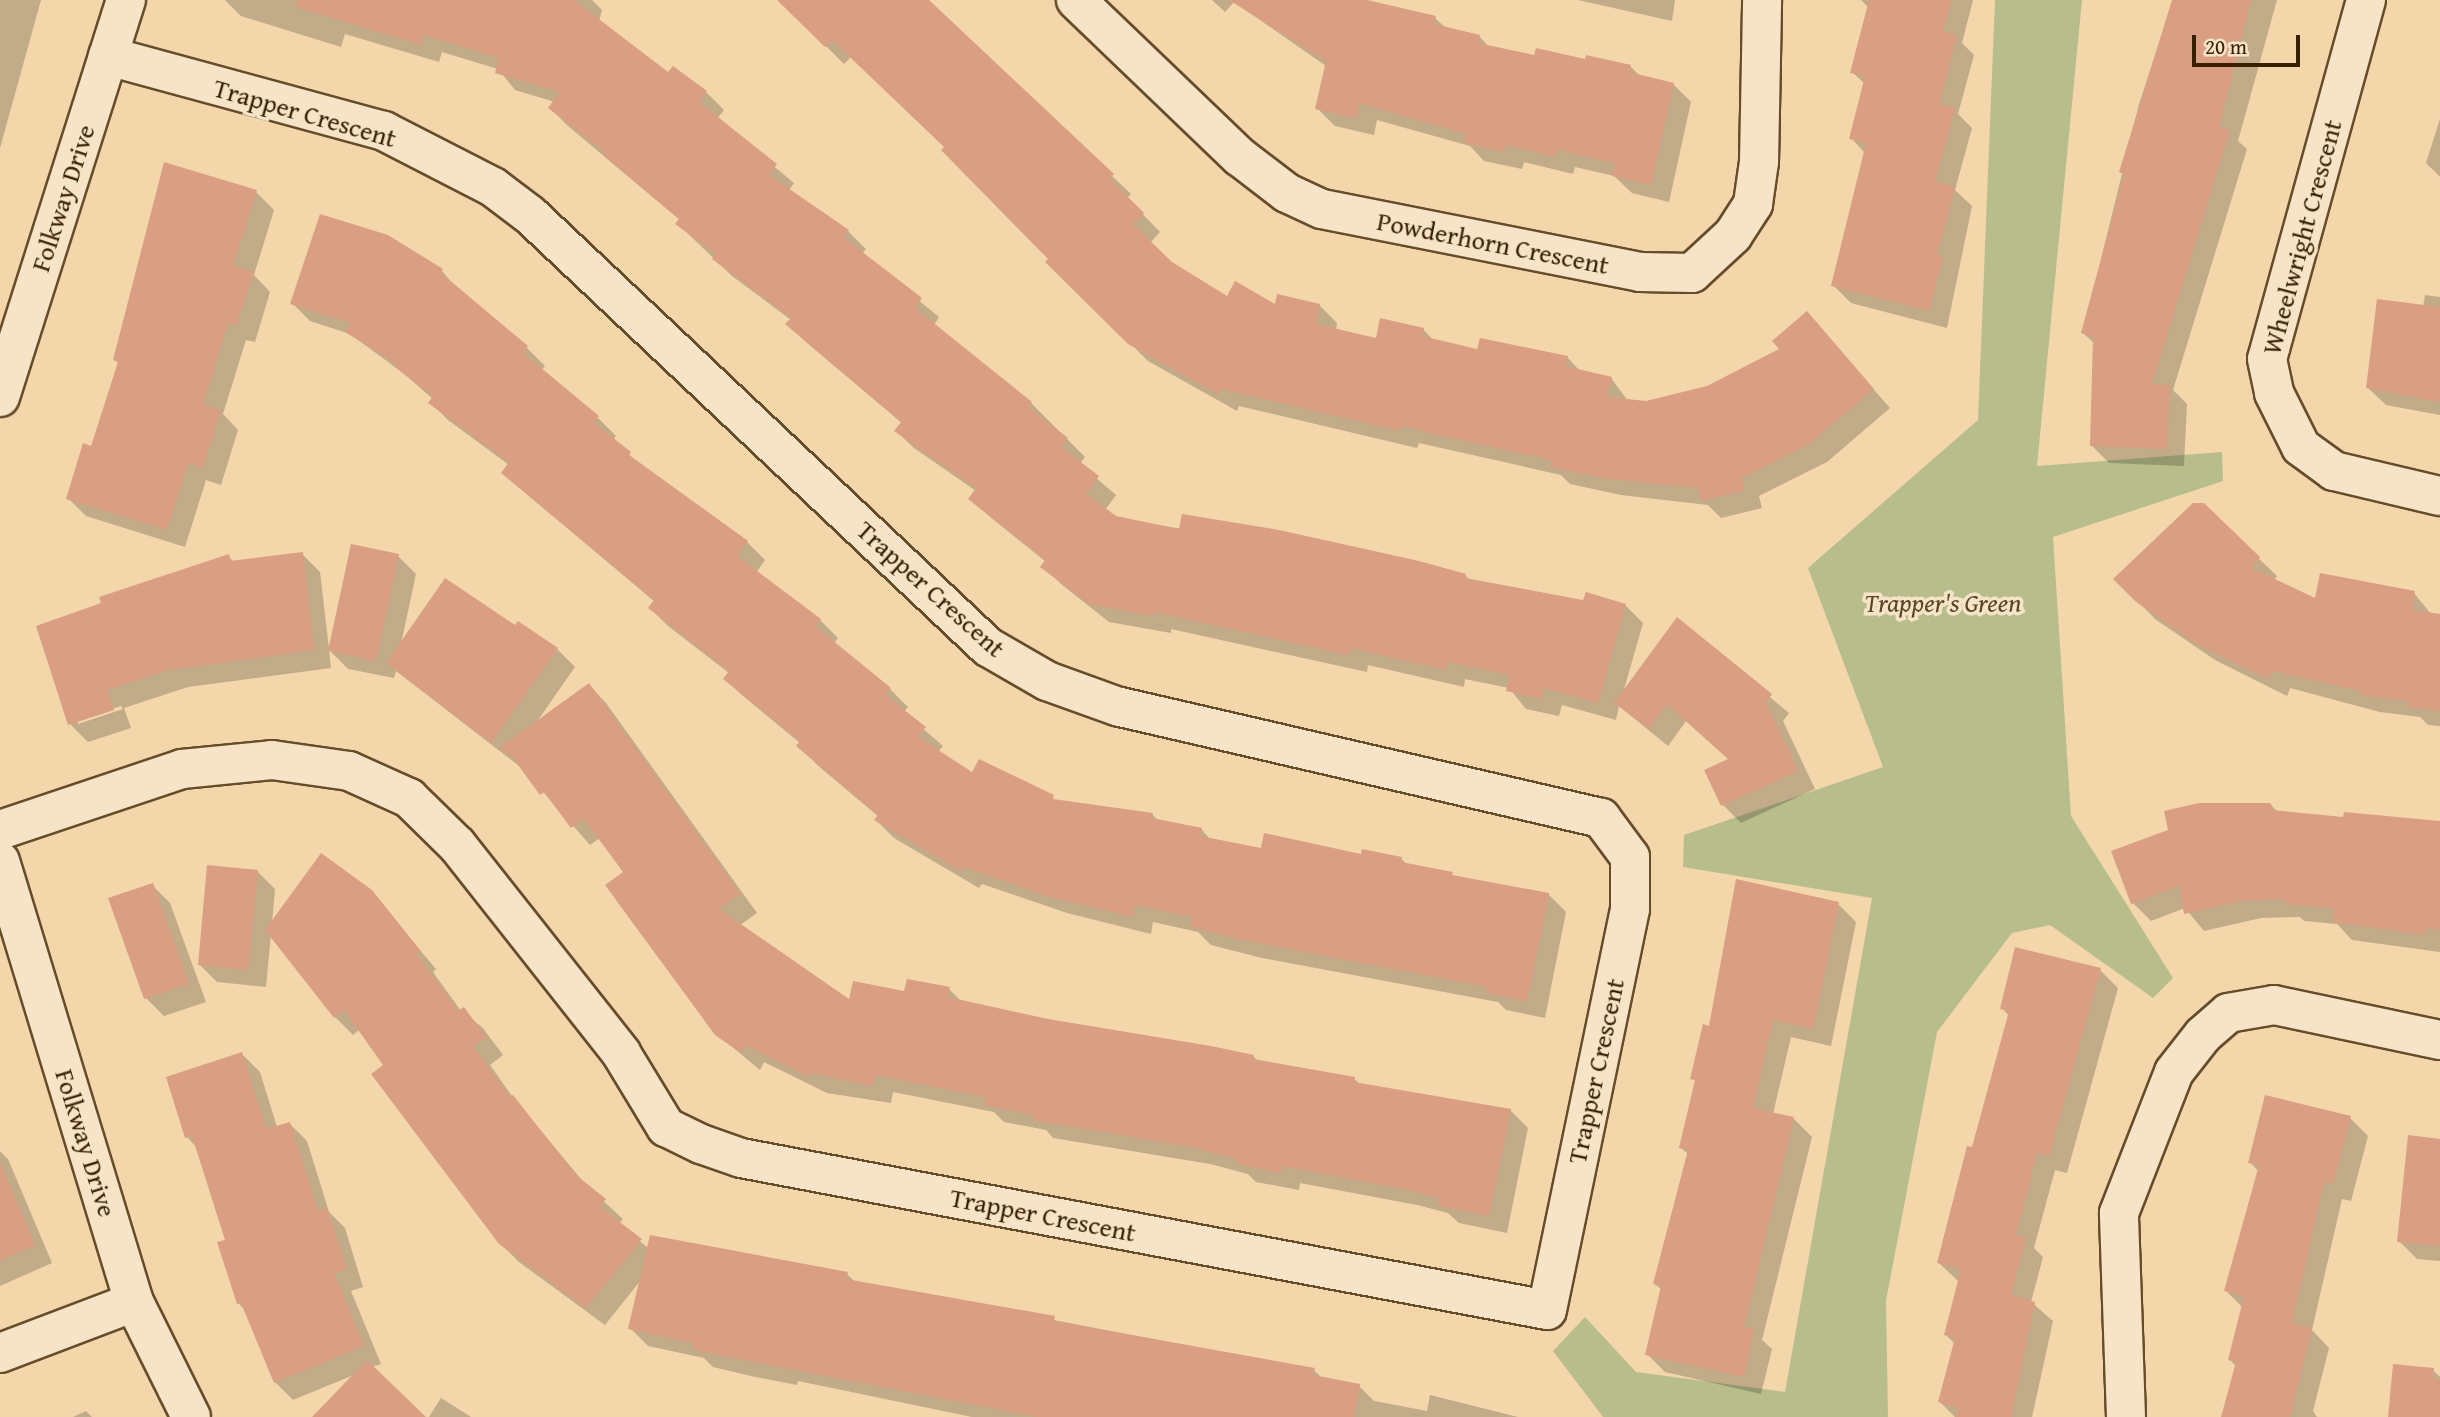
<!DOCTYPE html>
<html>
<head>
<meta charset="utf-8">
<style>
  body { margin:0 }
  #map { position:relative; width:2440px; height:1417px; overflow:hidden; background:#f3d6aa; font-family:"Gentium Book Plus",serif }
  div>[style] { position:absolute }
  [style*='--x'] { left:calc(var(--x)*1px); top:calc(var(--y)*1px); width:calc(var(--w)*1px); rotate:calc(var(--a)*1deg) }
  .green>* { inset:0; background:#b8be8b }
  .shadow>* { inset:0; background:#0003 }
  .building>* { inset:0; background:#da9e83 }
  .roads { filter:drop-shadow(2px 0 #664d2a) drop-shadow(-2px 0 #664d2a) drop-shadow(0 2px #664d2a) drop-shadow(0 -2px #664d2a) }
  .street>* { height:38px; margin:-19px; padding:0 19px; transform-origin:19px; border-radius:19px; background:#f7e4c8 }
  .secondary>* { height:38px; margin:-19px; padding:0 19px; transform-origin:19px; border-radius:19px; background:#f7e4c8 }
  span { translate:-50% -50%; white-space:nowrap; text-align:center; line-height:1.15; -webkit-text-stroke:7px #f7e4c8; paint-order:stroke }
  .street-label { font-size:26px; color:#371f00 }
  .park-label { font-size:26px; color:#574723; font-style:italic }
  .scale { position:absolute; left:2192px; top:35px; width:108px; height:32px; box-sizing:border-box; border:4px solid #371f00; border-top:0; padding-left:9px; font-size:21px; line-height:24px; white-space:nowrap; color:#371f00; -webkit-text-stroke:5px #f7e4c8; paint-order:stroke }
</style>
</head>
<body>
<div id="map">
  <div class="green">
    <i style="clip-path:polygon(1995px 0,2082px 0,2037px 466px,2222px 452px,2223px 481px,2053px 537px,2071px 816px,2173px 978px,2153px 998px,2050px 925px,2012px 933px,1937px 1032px,1886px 1301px,1888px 1417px,1603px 1417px,1553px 1351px,1585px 1317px,1636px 1372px,1785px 1392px,1872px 898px,1683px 867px,1684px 835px,1883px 767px,1808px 568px,1978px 420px)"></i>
  </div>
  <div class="shadow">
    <i style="clip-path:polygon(0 0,41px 0,0 148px)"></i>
    <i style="clip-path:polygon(225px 0,592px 0,602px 10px,599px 21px,669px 74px,706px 92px,724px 110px,717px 119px,794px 183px,789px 190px,848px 231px,866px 249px,862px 254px,939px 317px,934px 325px,1031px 403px,1085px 457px,1080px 464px,1116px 495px,1105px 510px,1115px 518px,1465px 575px,1470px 581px,1585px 602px,1625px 605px,1643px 623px,1623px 693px,1677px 620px,1789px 713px,1783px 721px,1815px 789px,1741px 823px,1723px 805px,1707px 771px,1730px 760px,1686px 721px,1668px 746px,1619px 706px,1616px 720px,1562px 705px,1559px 716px,1526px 709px,1509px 688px,1465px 679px,1464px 687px,1368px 665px,1367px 672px,1171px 629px,1171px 633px,1109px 622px,1061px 584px,1043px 566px,1046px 562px,989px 516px,971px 499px,976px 491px,914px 448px,896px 431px,902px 423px,806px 342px,788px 324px,791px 320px,732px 276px,678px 224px,680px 220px,568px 126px,550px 108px,555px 102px,515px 90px,498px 69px,442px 52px,439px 62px,345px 34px,341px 47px,241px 16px)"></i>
    <i style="clip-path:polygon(780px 0,926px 0,1131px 194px,1127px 198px,1160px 232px,1150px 243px,1171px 263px,1227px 298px,1276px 306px,1319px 305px,1337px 323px,1336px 330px,1377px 340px,1423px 329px,1434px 341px,1479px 351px,1567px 357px,1580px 371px,1611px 378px,1628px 401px,1647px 403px,1707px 388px,1782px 349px,1806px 313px,1890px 408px,1827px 462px,1759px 496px,1762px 508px,1721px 518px,1708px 505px,1621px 495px,1570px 484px,1561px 475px,1419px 443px,1417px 448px,1239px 406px,1237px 411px,1148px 361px,1048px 262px,1051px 259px,946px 148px,851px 57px,844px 64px)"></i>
    <i style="clip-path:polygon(1212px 0,1361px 0,1435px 18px,1447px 29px,1479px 36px,1489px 47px,1535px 58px,1630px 66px,1640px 76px,1673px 84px,1691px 102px,1669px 202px,1632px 193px,1614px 176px,1575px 167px,1573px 174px,1524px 162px,1522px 169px,1484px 161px,1470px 146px,1377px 120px,1374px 135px,1335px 126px,1317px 108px,1326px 66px,1234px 2px,1225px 12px)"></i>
    <i style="clip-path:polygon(1578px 0,1675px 0,1672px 21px)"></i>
    <i style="clip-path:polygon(1861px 0,1973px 0,1962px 43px,1974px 55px,1958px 114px,1972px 128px,1955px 190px,1972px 206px,1947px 328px,1851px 303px,1833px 285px,1865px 153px,1851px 138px,1865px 84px,1852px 72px,1869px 8px)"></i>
    <i style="clip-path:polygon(2173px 0,2277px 0,2238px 141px,2247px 149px,2173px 390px,2187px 404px,2184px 466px,2109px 463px,2091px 445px,2095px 344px,2083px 333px,2139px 104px)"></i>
    <i style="clip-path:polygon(2440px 119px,2440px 177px,2426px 163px)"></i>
    <i style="clip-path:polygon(256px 192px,274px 210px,254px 275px,270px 292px,255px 342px,246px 340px,223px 414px,238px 430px,221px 485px,206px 480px,185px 547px,86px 516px,68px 498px,93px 448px,119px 364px,115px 360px)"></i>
    <i style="clip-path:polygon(388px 237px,442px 271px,459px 291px,527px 348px,545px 366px,541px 371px,598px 418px,616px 436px,613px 440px,646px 470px,747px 542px,765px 560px,756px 573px,820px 620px,838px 638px,834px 643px,890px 689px,908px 707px,904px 712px,943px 746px,938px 752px,973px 774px,1057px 801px,1153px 815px,1159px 822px,1201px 829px,1211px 840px,1263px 850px,1401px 858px,1407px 865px,1456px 878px,1548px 894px,1566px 912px,1545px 1018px,1506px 1010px,1498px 1002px,1262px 958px,1211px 945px,1198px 932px,1153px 922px,1151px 934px,1067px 913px,982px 884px,979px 888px,894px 838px,876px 820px,879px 817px,816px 764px,800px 743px,743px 696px,725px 679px,729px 673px,668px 626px,650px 608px,655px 602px,522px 490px,504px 472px,509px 465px,448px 420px,430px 402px,433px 399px,403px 373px,350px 334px,310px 321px,292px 303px)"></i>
    <i style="clip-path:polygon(2425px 295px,2440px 297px,2440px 415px,2386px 405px,2367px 387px,2423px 307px)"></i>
    <i style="clip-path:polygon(2203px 505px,2277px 576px,2274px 580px,2316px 601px,2414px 593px,2431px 614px,2440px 615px,2440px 726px,2428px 725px,2420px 717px,2380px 712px,2290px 688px,2287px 696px,2215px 660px,2155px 619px,2116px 579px)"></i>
    <i style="clip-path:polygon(evenodd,302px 554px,320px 572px,329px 649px,398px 556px,416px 574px,401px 644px,515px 628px,557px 649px,575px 667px,536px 723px,589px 685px,606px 703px,757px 913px,739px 926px,851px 1002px,949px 989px,962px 1002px,1048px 1021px,1253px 1056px,1259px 1062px,1354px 1078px,1360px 1085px,1510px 1110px,1528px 1128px,1507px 1233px,1459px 1223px,1448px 1213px,1417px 1205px,1300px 1183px,1299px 1190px,1256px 1182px,1248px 1174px,1210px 1164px,1053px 1138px,1046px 1130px,1004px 1122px,994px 1112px,893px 1092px,891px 1103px,827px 1093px,764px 1062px,760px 1070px,717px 1034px,626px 872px,600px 838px,590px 845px,523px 769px,396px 671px,394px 678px,348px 669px,329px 650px,331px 668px,188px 687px,124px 708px,131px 728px,88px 742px,70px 724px,228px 556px,235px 563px,302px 554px,121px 706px,123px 709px,78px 724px,78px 720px,121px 706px)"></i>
    <i style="clip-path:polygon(2271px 805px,2278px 812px,2440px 833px,2440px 952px,2352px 940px,2337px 924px,2304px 921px,2300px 917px,2261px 918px,2204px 931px,2185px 908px,2151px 921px,2133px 903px)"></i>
    <i style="clip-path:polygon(257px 871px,275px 889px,272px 924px,371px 892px,436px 969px,433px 972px,461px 1011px,482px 1027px,503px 1055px,490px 1065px,512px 1096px,586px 1185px,623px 1219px,619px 1224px,648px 1248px,847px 1274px,855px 1282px,1314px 1370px,1323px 1379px,1359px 1386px,1374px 1401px,1427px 1411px,1430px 1395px,1518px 1417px,972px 1417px,798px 1381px,797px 1385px,755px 1377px,713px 1367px,704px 1358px,648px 1346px,630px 1328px,641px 1280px,605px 1325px,519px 1262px,500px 1243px,360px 1029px,353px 1035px,335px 1017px,271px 934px,266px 987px,217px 982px,199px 964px)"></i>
    <i style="clip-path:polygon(152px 885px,170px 903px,206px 1002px,164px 1016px,146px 998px,110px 899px)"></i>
    <i style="clip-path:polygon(1838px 904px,1856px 922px,1831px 1046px,1791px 1037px,1773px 1114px,1794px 1119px,1812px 1137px,1762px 1340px,1772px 1349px,1761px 1394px,1665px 1372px,1647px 1354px,1662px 1290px,1655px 1284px,1689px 1155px,1681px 1148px,1696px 1082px,1692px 1078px,1710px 1028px)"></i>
    <i style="clip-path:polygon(2100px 970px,2118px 988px,2067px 1173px,2055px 1170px,2034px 1248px,2043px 1257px,2031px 1302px,2053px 1321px,2032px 1417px,1955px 1417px,1940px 1402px,1955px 1344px,1946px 1335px,1959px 1282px,1939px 1263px,2010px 1017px,2002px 1008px)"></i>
    <i style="clip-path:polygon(242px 1054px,260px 1072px,277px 1127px,289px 1123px,307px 1141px,329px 1212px,345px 1228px,363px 1287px,351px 1291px,381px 1364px,372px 1367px,424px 1417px,315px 1417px,356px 1374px,293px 1400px,275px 1382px,246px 1311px,238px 1303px,227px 1241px,198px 1149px,187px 1137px)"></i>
    <i style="clip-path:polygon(2350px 1118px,2368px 1136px,2351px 1201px,2342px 1199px,2312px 1330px,2329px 1348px,2313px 1411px,2317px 1417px,2223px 1417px,2236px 1366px,2229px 1359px,2243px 1308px,2226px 1291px,2259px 1172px,2250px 1162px)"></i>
    <i style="clip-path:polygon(2440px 1140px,2440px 1261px,2417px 1259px,2399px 1241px)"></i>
    <i style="clip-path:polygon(0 1151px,8px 1159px,52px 1263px,0 1286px)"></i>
    <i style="clip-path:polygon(2433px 1370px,2440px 1377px,2440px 1417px,2390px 1417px)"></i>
    <i style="clip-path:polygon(441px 1398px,471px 1417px,429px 1417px)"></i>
    <i style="clip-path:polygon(86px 1411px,92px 1417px,73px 1417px)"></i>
  </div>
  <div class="building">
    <i style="clip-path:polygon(297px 0,574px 0,668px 72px,673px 66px,707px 91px,699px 102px,777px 164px,769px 175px,849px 230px,843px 237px,922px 298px,915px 308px,1032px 402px,1028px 407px,1068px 438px,1061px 447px,1099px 476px,1086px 494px,1116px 516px,1179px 529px,1182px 514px,1279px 530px,1419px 561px,1466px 574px,1465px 578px,1583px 600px,1586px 592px,1626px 604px,1598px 703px,1544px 688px,1542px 699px,1506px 691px,1509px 675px,1448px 662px,1446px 670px,1351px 648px,1349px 655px,1154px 612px,1153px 616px,1089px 604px,1040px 567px,1045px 560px,968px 499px,976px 488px,894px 431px,901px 422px,785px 324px,791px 318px,712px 259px,716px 254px,675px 224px,679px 219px,604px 156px,606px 153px,548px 108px,560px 92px,495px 73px,499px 58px,424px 35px,421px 45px,296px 7px)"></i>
    <i style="clip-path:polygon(777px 0,929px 0,1114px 174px,1110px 179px,1144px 213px,1133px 224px,1172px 262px,1227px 296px,1235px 281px,1275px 304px,1277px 294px,1320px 304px,1316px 324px,1376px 338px,1380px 318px,1424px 328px,1422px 336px,1477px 349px,1480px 338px,1568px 356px,1565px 366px,1612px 377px,1607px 397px,1646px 401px,1707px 386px,1779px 349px,1772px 341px,1807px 311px,1874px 389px,1809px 444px,1742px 478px,1745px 490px,1701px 501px,1698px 488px,1602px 478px,1550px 467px,1552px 460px,1430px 433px,1401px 426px,1400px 431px,1221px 389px,1218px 394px,1128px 344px,1045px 262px,1048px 259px,941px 150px,944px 147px,832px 40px,825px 47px)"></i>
    <i style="clip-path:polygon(1229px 0,1367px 0,1436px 16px,1434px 24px,1480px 35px,1478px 43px,1534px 55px,1536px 48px,1585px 59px,1586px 55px,1631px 65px,1629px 72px,1674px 83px,1651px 185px,1612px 176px,1615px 163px,1557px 150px,1555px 157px,1506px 145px,1504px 152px,1464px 143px,1466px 134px,1359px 103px,1356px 118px,1315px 109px,1326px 61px)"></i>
    <i style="clip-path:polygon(1869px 0,1951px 0,1943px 32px,1957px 35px,1939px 104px,1955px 108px,1935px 182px,1955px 187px,1937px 255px,1943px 257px,1929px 311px,1831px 286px,1866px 143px,1849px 139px,1865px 76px,1850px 73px)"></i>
    <i style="clip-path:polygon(2172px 0,2251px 0,2219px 127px,2230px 130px,2152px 384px,2170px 385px,2167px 449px,2090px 446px,2093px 337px,2081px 333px,2124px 174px,2119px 172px)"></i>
    <i style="clip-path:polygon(164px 162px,257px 190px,233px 266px,253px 272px,237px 325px,228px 323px,203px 405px,221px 410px,203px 468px,188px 463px,167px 530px,66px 499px,83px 443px,91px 446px,118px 362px,113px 360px)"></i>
    <i style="clip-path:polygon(320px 214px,388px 235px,443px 269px,441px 273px,528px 346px,523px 353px,599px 416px,594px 423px,631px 452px,629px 455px,748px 541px,737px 556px,821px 619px,815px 626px,891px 688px,885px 695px,926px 727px,918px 737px,972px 772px,979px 759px,1054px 795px,1053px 799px,1153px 813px,1152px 818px,1202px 828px,1200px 836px,1261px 848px,1264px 833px,1361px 854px,1362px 849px,1402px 857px,1401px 862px,1453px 872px,1452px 875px,1549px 893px,1527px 1001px,1486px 993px,1487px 987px,1243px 940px,1191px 927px,1193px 917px,1135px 905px,1133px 917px,1047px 896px,964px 867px,961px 871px,874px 820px,878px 815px,796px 746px,800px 741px,723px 679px,729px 671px,648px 608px,654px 600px,501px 473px,509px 462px,428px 403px,433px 396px,395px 367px,397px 364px,345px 332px,351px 323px,290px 304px)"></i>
    <i style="clip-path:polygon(2377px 299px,2440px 307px,2440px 402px,2366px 388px)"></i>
    <i style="clip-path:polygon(2193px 503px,2204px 503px,2260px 557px,2252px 568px,2315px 598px,2320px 573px,2415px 591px,2412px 610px,2440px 614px,2440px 711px,2408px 707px,2409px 701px,2360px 695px,2361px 691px,2272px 671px,2268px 679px,2195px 643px,2135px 601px,2113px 579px)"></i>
    <i style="clip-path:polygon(351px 544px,399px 554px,376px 661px,328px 651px)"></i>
    <i style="clip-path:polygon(303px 552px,314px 650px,169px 670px,107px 690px,114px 710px,68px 725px,36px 626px,101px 603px,99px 597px,229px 554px,230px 561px)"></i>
    <i style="clip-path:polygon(445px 578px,515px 625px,518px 621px,558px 648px,491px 743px,386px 663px)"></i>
    <i style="clip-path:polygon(1677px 617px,1772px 694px,1766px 702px,1798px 771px,1721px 806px,1704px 770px,1728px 759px,1667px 704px,1649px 729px,1614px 703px)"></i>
    <i style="clip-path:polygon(589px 683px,740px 894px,719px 909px,849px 999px,853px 981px,904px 991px,907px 979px,950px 987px,948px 997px,1048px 1019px,1211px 1046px,1254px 1055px,1253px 1059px,1355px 1077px,1354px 1082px,1511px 1109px,1489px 1216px,1439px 1206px,1440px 1198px,1398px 1188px,1282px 1166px,1281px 1173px,1236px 1164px,1237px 1159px,1191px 1147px,1033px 1120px,1034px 1115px,984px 1105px,985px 1097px,875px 1075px,873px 1086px,810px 1073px,809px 1077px,746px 1046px,741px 1053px,715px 1035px,605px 885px,623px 872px,584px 819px,571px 828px,544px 792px,540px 795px,513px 758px,499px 748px)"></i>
    <i style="clip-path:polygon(2199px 803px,2271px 803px,2272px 810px,2343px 817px,2344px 812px,2440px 821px,2440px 930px,2426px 928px,2425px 935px,2333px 922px,2334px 908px,2285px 904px,2285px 899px,2242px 901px,2184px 914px,2179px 886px,2131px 904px,2111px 851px,2168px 830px,2164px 811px)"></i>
    <i style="clip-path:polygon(321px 853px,372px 890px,420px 950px,416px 953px,458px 1011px,464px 1007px,486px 1037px,473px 1046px,510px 1097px,513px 1095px,576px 1175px,606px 1199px,600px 1207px,642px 1239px,586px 1308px,499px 1244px,371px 1074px,383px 1065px,344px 1010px,334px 1018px,265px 930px)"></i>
    <i style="clip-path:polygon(207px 865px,258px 870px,248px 970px,198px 965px)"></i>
    <i style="clip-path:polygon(1736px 879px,1839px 902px,1813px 1029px,1773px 1020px,1753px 1108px,1794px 1117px,1744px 1327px,1754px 1329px,1744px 1377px,1645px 1355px,1661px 1286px,1653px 1284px,1688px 1150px,1679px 1148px,1695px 1080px,1690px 1079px,1703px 1024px,1709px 1026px)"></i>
    <i style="clip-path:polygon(153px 883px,189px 984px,144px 999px,108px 898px)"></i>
    <i style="clip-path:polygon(2015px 947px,2101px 968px,2049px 1156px,2037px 1153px,2016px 1235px,2026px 1237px,2011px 1295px,2035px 1302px,2011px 1417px,1956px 1417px,1959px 1408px,1938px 1402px,1955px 1338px,1944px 1335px,1961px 1269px,1937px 1263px,1967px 1146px,1972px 1147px,2009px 1011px,2000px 1009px)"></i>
    <i style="clip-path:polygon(242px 1052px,266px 1129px,290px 1122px,318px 1211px,327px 1208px,347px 1269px,334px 1273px,364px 1346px,274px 1383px,241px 1303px,237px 1304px,217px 1242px,225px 1240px,192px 1136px,185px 1138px,166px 1077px)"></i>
    <i style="clip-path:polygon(2265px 1095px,2351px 1116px,2333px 1184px,2324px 1182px,2292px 1323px,2312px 1328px,2290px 1417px,2221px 1417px,2236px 1362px,2228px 1360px,2244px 1296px,2224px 1291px,2259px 1165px,2248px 1163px)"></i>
    <i style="clip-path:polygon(2408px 1135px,2440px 1139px,2440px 1246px,2397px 1242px)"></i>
    <i style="clip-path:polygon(0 1162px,35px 1245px,0 1261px)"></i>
    <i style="clip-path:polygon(650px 1235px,848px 1272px,846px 1279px,1055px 1316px,1054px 1321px,1315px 1368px,1313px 1375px,1360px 1384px,1354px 1417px,1037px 1417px,693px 1350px,694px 1343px,628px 1329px)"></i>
    <i style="clip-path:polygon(367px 1360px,426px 1417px,312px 1417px)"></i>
    <i style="clip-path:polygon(2393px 1364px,2434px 1368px,2433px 1379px,2440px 1379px,2440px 1417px,2388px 1417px)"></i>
  </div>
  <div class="roads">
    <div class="street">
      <i style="--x:1076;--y:0;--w:227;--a:43.8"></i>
      <i style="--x:1240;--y:157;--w:59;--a:37.5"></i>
      <i style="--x:1287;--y:193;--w:38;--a:25"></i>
      <i style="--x:1322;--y:209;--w:324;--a:11.2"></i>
      <i style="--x:1640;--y:272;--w:52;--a:1.1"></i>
      <i style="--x:1692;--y:273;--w:56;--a:-42.8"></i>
      <i style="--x:1733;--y:235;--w:37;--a:-57"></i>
      <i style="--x:1753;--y:204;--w:42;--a:-81.9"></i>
      <i style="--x:1759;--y:162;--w:162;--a:-88.9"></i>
      <i style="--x:2366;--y:0;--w:372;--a:105.4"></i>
      <i style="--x:2267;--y:359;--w:35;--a:78"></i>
      <i style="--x:2274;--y:393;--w:60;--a:63.4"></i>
      <i style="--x:2301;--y:447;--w:41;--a:36"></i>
      <i style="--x:2334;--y:471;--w:109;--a:13.3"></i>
      <i style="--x:0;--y:830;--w:192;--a:-18.5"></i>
      <i style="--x:182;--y:769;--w:90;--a:-5.7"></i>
      <i style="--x:272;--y:760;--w:78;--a:8.1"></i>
      <i style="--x:349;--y:771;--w:66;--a:24.2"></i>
      <i style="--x:409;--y:798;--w:67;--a:44.4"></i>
      <i style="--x:457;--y:845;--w:265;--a:51.7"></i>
      <i style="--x:621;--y:1053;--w:87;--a:58.7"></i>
      <i style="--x:666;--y:1127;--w:39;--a:26"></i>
      <i style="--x:701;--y:1144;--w:42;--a:19.3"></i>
      <i style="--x:741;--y:1158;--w:820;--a:10.68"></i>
      <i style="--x:1547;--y:1310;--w:409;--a:-78.3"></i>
      <i style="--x:1630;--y:909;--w:52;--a:-90"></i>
      <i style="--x:1630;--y:857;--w:49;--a:-126.6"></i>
      <i style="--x:1601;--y:818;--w:495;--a:-167"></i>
      <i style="--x:1119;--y:707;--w:77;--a:-160.1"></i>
      <i style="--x:1047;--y:681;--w:68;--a:-150"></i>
      <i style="--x:988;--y:647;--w:630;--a:-136.67"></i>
      <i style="--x:530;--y:215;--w:46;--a:-142.9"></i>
      <i style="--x:493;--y:187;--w:123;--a:-152.8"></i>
      <i style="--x:384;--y:131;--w:286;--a:-164.8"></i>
      <i style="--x:0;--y:1353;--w:143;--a:-20.8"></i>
      <i style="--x:2126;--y:1417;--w:204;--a:-92"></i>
      <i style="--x:2119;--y:1213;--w:151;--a:-68.7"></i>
      <i style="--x:2174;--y:1072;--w:47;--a:-51.9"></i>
      <i style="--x:2203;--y:1035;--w:33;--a:-41"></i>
      <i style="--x:2228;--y:1013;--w:47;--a:-9.9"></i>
      <i style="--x:2274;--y:1005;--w:170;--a:11.9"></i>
    </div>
    <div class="secondary">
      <i style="--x:0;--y:397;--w:417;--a:-72.4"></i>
      <i style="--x:0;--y:861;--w:461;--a:73.1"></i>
      <i style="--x:134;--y:1302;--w:128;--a:63.6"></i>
    </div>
  </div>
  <div class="street-label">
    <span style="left:305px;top:113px;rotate:16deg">Trapper Crescent</span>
    <span style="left:63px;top:198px;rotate:-72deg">Folkway Drive</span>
    <span style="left:2302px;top:237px;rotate:-75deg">Wheelwright Crescent</span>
    <span style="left:1493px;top:243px;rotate:11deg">Powderhorn Crescent</span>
    <span style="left:931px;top:589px;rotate:42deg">Trapper Crescent</span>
    <span style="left:1596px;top:1071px;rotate:-78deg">Trapper Crescent</span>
    <span style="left:86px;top:1143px;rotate:73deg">Folkway Drive</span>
    <span style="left:1043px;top:1215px;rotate:11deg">Trapper Crescent</span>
  </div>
  <div class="park-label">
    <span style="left:1943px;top:603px">Trapper's Green</span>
  </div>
  <div class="scale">20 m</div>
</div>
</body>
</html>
